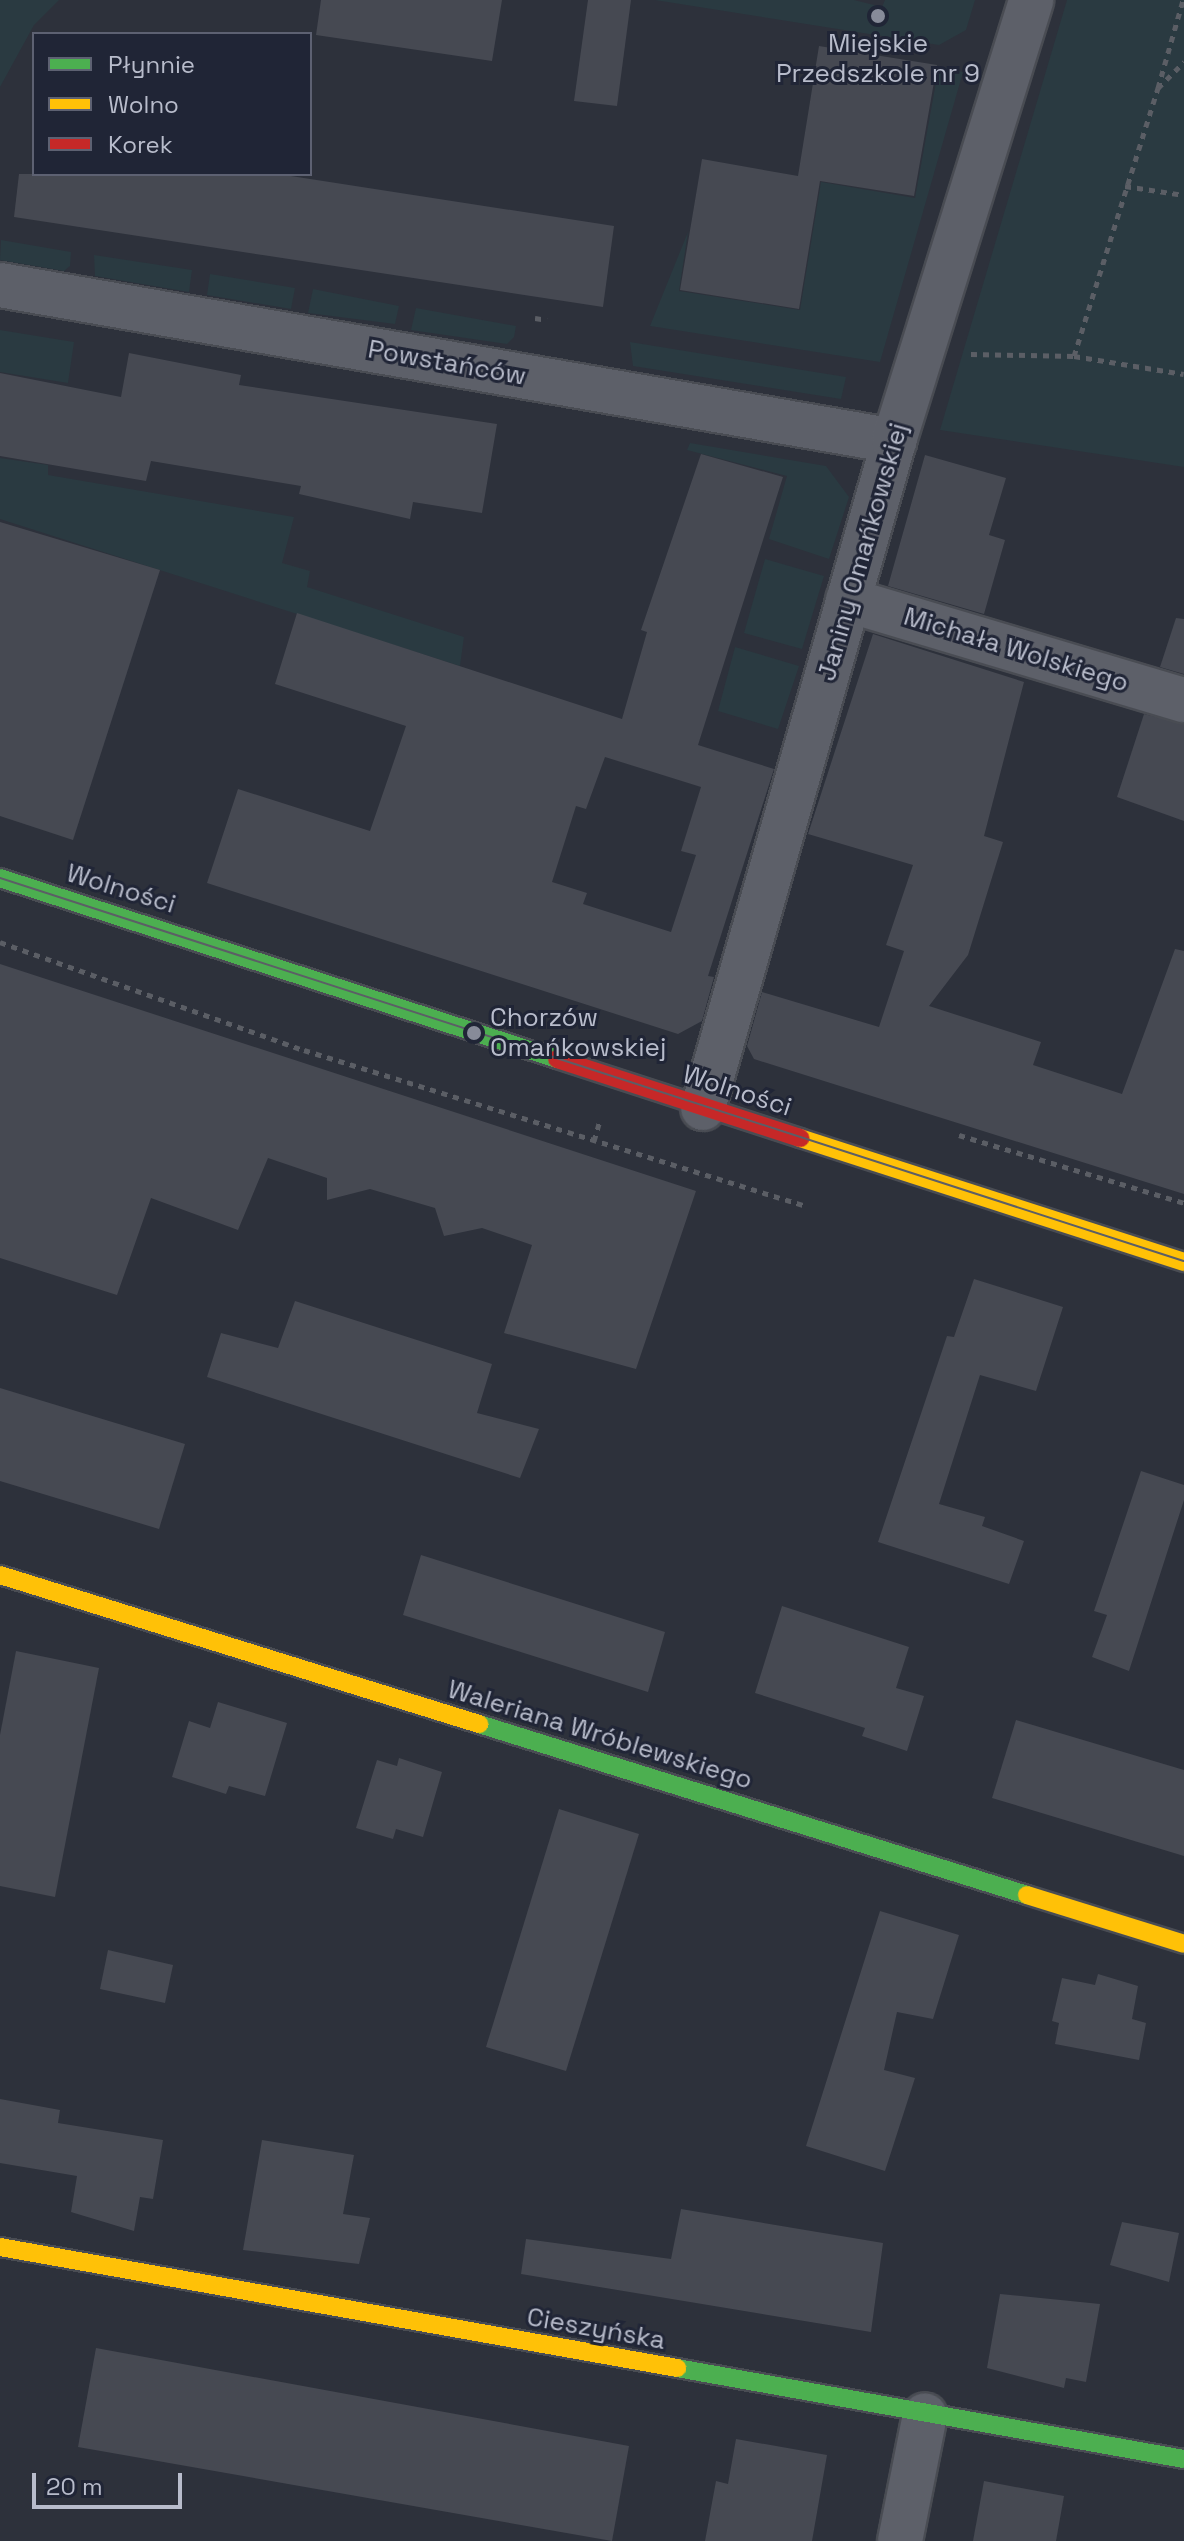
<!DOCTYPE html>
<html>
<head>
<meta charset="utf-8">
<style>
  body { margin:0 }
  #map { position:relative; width:1184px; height:2541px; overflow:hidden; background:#2d313b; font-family:"Space Grotesk",sans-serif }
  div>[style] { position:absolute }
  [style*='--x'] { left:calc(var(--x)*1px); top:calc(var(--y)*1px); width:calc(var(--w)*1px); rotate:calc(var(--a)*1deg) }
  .green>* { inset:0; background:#2a3a41 }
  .building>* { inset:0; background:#464952 }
  .path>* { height:5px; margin-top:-2.5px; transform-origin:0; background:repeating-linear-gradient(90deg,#5b5e65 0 6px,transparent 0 12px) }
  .roads { filter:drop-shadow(2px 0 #494c53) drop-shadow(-2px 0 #494c53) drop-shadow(0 2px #494c53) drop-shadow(0 -2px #494c53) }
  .street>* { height:44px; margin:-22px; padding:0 22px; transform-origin:22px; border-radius:22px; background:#5d6069 }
  .fast>* { height:18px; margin:-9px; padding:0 9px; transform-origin:9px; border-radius:9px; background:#4caf50 }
  .slow>* { height:18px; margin:-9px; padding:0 9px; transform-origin:9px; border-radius:9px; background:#ffc107 }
  .jam>* { height:18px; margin:-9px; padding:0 9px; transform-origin:9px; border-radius:9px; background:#c62828 }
  .tram>* { height:2px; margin:-1px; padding:0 1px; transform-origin:1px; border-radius:1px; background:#5c5e66 }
  .dots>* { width:22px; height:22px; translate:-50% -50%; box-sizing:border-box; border:4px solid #202536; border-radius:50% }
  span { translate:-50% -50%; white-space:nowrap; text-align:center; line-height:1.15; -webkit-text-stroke:6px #202536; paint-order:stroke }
  .poi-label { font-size:26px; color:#b8bccb }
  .left { translate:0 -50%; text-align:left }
  .street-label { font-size:26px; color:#b8bccb }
  .legend { position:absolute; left:32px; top:32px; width:280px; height:144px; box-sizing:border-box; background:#202536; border:2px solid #5d6172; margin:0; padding:10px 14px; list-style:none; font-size:24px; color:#b8bccb }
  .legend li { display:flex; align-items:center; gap:16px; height:40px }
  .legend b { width:40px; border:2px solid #5d6172 }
  .scale { position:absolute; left:32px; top:2473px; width:150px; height:36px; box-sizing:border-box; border:4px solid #b8bccb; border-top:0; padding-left:10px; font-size:24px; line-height:28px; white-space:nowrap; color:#b8bccb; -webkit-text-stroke:6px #202536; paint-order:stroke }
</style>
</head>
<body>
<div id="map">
  <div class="green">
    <i style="clip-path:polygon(0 0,59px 0,34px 25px,0 87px)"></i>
    <i style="clip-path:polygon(655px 0,854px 0,882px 7px,885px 0,975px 0,966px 30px,939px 45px)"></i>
    <i style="clip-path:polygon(1067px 0,1184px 0,1184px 467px,940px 430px)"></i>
    <i style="clip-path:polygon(939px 66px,963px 72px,880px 362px,650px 326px,688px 232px,679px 291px,800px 310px,821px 182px,915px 198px)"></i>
    <i style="clip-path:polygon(1px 240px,71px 252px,70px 266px,64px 271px,0 260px)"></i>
    <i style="clip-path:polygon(94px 255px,192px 270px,189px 292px,95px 276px)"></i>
    <i style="clip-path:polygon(210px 274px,295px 288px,291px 309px,207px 295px)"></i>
    <i style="clip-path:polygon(313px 289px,399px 306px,395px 324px,308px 313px)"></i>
    <i style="clip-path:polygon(416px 308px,516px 326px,514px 337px,507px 344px,411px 330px)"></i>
    <i style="clip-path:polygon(0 330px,74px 342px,68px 383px,0 372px)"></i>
    <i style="clip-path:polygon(630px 342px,846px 377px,841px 399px,633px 366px)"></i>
    <i style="clip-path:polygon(690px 443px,826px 466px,849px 497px,829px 559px,769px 539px,787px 476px,687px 450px)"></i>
    <i style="clip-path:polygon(0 458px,48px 465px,48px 475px,294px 517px,282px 563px,310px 571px,307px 587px,464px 637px,460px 666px,0 519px)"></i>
    <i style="clip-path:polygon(765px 559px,824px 576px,802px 649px,744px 633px)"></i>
    <i style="clip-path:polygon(735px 647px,799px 666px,778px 729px,718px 711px)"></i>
  </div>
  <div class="building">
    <i style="clip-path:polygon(321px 0,502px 0,492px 61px,316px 35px)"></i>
    <i style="clip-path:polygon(588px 0,631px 0,617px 106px,574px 101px)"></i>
    <i style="clip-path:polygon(819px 46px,937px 65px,914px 196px,820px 181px,799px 309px,680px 290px,702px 159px,798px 176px)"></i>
    <i style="clip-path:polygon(19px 174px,278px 174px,614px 226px,603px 307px,14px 217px)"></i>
    <i style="clip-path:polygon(129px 353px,241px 375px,239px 385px,497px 424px,482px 513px,413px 502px,410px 519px,299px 494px,301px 486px,151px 461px,146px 481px,0 456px,0 373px,121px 397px)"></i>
    <i style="clip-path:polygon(evenodd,701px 454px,783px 477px,698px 745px,774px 769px,708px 976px,714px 977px,702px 1021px,678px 1034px,207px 883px,238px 789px,370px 831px,406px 726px,275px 684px,297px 613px,622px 719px,647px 632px,641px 630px,701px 454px,605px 757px,701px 787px,681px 851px,696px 855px,671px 932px,583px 904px,587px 893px,552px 882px,576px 806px,586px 809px,605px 757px)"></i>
    <i style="clip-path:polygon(925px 455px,1006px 478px,989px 535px,1005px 540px,984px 614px,888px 586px)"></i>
    <i style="clip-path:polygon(0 522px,160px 570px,73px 840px,0 816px)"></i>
    <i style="clip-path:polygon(1176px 618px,1184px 619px,1184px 674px,1160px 667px)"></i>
    <i style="clip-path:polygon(873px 634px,1024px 682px,984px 836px,1003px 842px,968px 955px,929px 1006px,1041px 1042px,1033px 1065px,1122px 1094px,1175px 949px,1184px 951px,1184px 1194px,754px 1059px,747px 1046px,762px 992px,879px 1027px,904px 951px,886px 945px,913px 865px,808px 834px)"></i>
    <i style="clip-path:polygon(1144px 714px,1184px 724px,1184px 821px,1117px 797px)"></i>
    <i style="clip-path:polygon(0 964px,696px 1191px,636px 1369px,504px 1333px,532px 1245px,482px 1228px,444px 1236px,435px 1208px,370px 1189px,327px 1200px,327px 1178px,268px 1158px,238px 1230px,151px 1198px,117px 1295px,0 1258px)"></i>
    <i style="clip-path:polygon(974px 1279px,1063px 1307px,1036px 1391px,980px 1375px,939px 1504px,985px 1517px,982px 1526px,1024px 1541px,1009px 1584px,878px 1542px,947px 1336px,954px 1337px)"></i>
    <i style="clip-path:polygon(295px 1301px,492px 1364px,477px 1413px,539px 1429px,520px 1478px,207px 1377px,221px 1333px,278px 1348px)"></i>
    <i style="clip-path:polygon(0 1388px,185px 1444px,159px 1529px,0 1481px)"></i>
    <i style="clip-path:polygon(1141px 1471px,1184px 1485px,1184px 1500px,1129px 1671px,1092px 1657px,1107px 1615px,1094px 1611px)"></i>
    <i style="clip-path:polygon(421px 1555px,665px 1632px,648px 1692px,403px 1615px)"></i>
    <i style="clip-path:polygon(782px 1606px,909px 1647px,896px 1688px,924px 1696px,907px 1751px,862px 1736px,865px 1728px,755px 1693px)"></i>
    <i style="clip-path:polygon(16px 1651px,99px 1668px,55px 1897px,0 1886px,0 1735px)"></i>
    <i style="clip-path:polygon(218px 1702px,287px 1723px,265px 1796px,229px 1786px,226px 1794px,172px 1777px,189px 1721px,210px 1728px)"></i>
    <i style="clip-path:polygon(1016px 1720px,1184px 1770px,1184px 1856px,992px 1798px)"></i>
    <i style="clip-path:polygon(399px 1758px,442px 1772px,423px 1837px,396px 1829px,393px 1839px,356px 1828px,377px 1760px,397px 1766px)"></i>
    <i style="clip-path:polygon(559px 1809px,639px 1834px,566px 2071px,486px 2047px)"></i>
    <i style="clip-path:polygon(880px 1911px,959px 1935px,933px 2019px,897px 2012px,884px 2070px,915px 2078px,885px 2171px,806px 2146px)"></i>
    <i style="clip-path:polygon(108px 1950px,173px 1965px,165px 2003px,100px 1989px)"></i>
    <i style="clip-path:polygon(1098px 1974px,1138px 1986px,1132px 2019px,1146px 2023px,1139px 2060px,1055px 2044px,1059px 2023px,1052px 2021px,1062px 1978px,1095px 1985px)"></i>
    <i style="clip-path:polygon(0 2099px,60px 2110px,58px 2123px,163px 2140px,153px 2199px,140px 2197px,134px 2231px,71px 2212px,77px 2176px,0 2163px)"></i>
    <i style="clip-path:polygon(262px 2140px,354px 2155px,343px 2214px,370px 2218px,359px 2264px,243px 2250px)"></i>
    <i style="clip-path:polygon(681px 2209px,883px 2243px,871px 2332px,521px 2274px,526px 2239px,671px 2259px)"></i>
    <i style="clip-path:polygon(1122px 2222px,1179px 2233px,1169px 2282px,1110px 2265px)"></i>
    <i style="clip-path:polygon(1000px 2294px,1100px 2304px,1086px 2382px,1066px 2378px,1064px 2388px,987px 2368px)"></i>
    <i style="clip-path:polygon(96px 2348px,629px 2446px,612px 2541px,78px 2447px)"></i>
    <i style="clip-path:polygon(736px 2439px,827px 2455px,812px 2541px,705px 2541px,716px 2481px,728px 2484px)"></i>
    <i style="clip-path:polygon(984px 2481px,1064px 2496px,1056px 2541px,973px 2541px)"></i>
  </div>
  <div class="path">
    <i style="--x:1158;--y:88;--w:91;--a:-74.1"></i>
    <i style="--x:1125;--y:186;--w:60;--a:8.7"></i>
    <i style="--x:535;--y:318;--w:12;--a:9"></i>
    <i style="--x:971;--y:354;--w:103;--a:1.1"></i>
    <i style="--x:1074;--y:356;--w:111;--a:9.3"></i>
    <i style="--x:1074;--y:356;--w:281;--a:-72.6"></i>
    <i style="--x:1158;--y:88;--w:37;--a:-45"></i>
    <i style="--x:0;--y:942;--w:323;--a:19.6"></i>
    <i style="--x:304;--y:1050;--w:523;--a:17.26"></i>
    <i style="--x:959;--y:1135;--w:235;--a:16.8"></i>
    <i style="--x:594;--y:1141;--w:19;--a:-74"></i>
  </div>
  <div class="roads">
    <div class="street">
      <i style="--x:0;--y:285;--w:908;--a:9.9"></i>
      <i style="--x:848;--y:600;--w:351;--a:16.6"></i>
      <i style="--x:703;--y:1108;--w:694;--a:-74.02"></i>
      <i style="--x:894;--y:441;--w:462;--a:-72.7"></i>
      <i style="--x:900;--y:2541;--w:128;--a:-78.8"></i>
    </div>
    <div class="fast">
      <i style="--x:0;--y:878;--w:586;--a:18"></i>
      <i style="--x:479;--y:1724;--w:574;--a:17.33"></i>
      <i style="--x:677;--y:2368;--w:515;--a:10.18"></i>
    </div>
    <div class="slow">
      <i style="--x:800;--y:1138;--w:404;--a:17.9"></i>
      <i style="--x:0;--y:1575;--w:502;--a:17.28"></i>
      <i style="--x:1027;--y:1895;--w:164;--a:17.3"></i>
      <i style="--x:0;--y:2247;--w:688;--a:10.13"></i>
    </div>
    <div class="jam">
      <i style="--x:557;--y:1059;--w:256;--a:18"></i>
    </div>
  </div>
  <div class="tram">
    <i style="--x:0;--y:878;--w:1244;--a:17.93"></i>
  </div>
  <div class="dots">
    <i style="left:878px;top:16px;background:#878b99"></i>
    <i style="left:474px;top:1033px;background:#878b99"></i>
  </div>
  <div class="poi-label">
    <span style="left:878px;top:59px">Miejskie<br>Przedszkole nr 9</span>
    <span class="left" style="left:490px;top:1033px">Chorzów<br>Omańkowskiej</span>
  </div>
  <div class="street-label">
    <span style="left:447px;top:363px;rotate:10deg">Powstańców</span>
    <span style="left:863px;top:552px;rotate:-74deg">Janiny Omańkowskiej</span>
    <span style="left:1016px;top:650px;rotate:17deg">Michała Wolskiego</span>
    <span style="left:121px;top:889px;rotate:17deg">Wolności</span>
    <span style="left:737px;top:1091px;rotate:18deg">Wolności</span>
    <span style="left:600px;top:1735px;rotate:17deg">Waleriana Wróblewskiego</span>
    <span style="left:596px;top:2329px;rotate:10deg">Cieszyńska</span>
  </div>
  <ul class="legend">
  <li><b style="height:10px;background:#4caf50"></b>Płynnie</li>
  <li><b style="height:10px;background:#ffc107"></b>Wolno</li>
  <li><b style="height:10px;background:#c62828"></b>Korek</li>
  </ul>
  <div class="scale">20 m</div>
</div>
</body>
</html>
